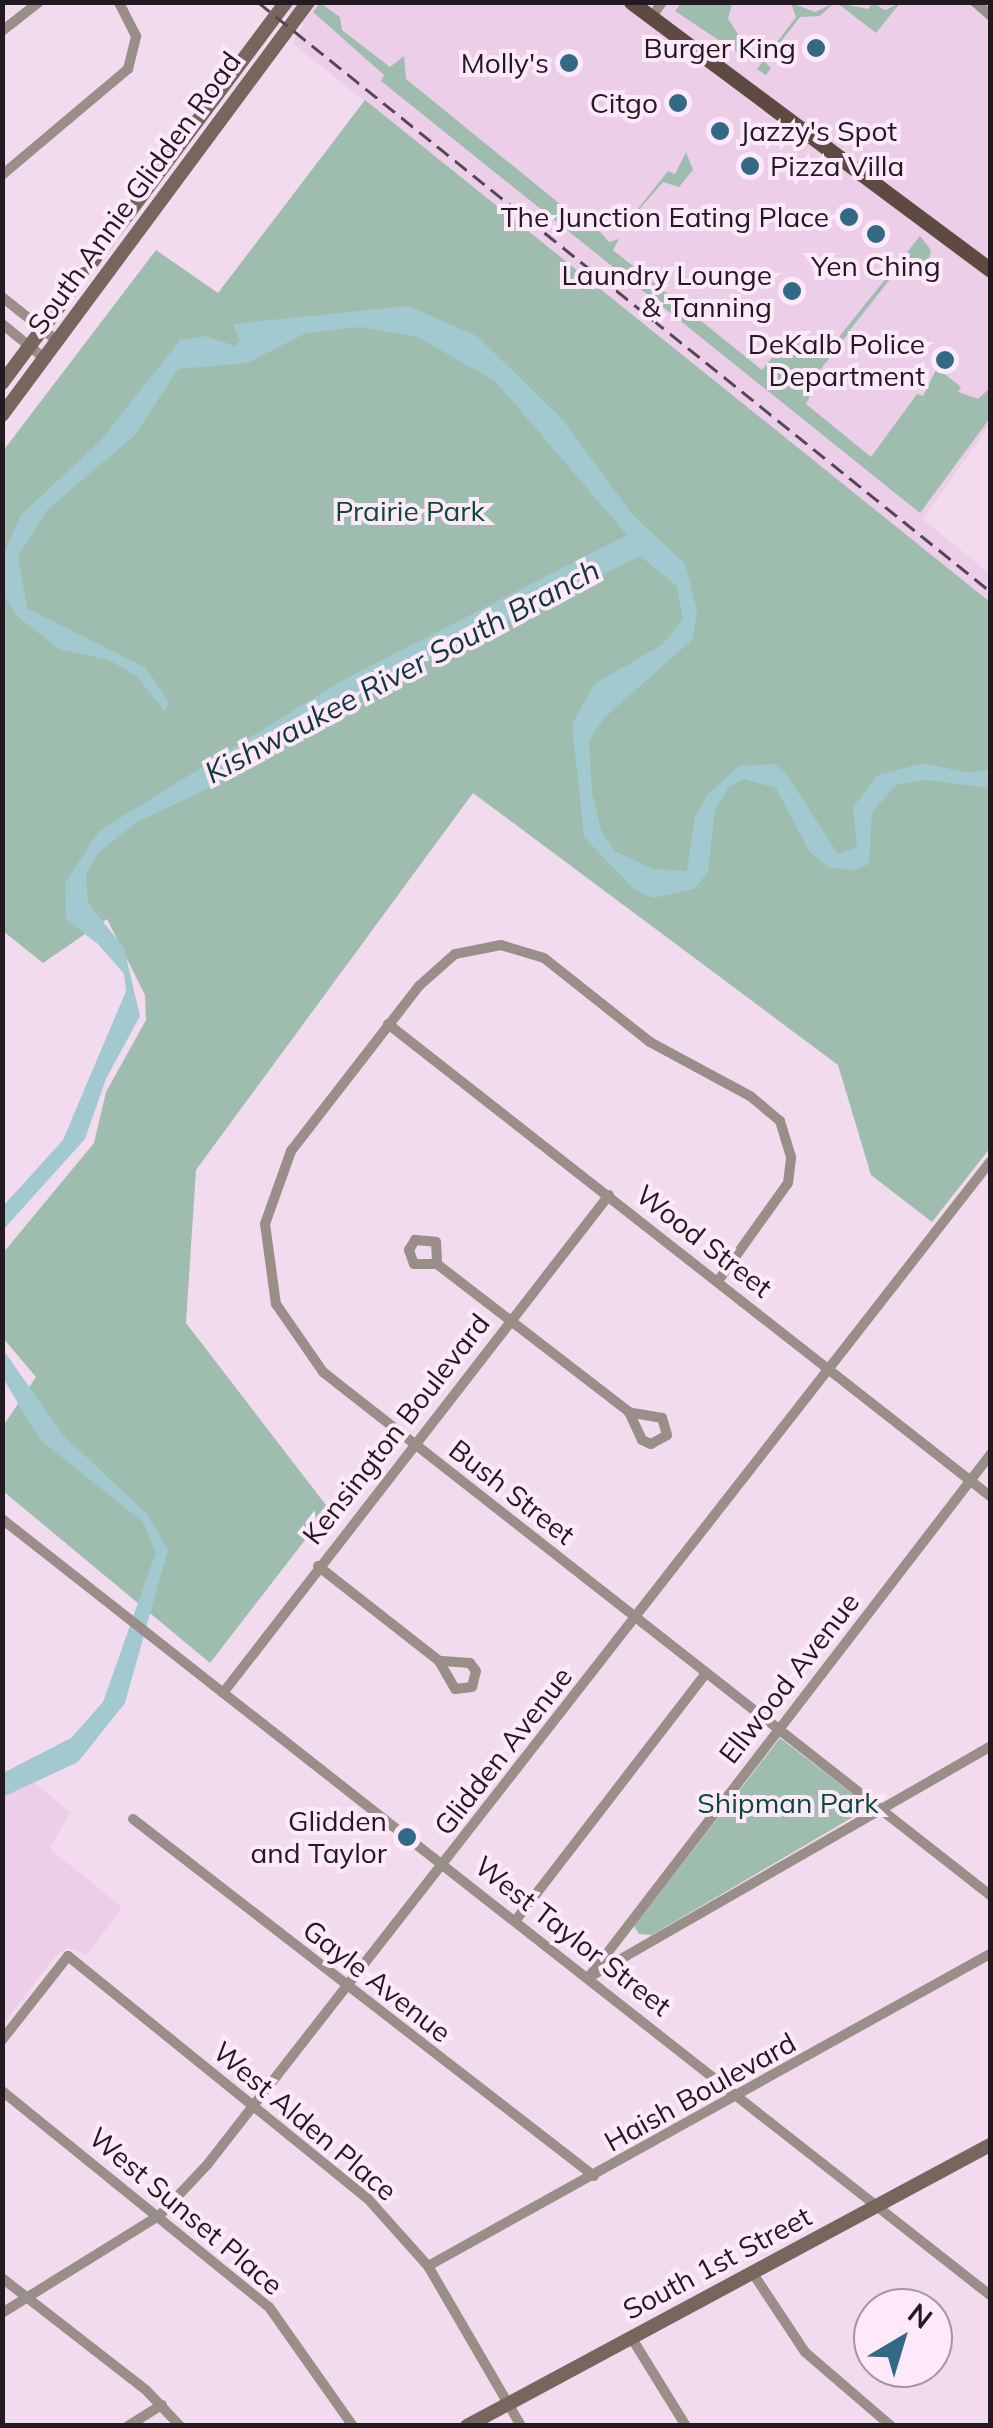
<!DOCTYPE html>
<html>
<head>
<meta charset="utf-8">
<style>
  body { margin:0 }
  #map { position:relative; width:993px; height:2428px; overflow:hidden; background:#f2dbef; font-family:Mulish,sans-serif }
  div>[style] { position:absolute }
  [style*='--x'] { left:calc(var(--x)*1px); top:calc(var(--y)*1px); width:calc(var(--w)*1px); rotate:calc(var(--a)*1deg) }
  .built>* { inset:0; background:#eccee8 }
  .green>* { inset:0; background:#9ebdae }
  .water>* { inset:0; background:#a2c9cf }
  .street>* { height:10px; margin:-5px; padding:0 5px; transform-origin:5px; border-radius:5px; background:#9a8e88 }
  .secondary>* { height:14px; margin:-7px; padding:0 7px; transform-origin:7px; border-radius:7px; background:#77665e }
  .primary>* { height:15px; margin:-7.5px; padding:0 7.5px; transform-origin:7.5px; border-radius:7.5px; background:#5e4a40 }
  .rail>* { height:2.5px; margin-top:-1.25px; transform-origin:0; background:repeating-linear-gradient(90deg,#534752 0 15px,transparent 0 23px) }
  .dots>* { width:28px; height:28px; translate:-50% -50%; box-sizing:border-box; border:5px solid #fde9fa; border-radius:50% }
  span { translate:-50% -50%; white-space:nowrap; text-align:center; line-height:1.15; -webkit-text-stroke:8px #fde9fa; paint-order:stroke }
  .poi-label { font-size:28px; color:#221921 }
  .right { translate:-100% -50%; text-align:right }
  .left { translate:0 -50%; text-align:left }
  .street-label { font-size:28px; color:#221921 }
  .park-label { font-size:28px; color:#0b4b36 }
  .water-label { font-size:30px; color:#11373c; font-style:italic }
  .frame { position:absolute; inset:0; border:5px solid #221921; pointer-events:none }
  .north { position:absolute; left:853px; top:2288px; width:100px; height:100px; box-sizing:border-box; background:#fde9fa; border:2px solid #a596a3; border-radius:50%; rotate:38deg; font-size:28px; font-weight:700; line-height:40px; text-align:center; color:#221921 }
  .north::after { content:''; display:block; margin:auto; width:35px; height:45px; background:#326984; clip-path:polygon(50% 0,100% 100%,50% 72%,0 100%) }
</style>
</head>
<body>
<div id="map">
  <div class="built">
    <i style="clip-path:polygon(279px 3px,990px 3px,990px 424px,923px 519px,990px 574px,990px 602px,292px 43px,304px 24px)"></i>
    <i style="clip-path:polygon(34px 1782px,70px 1812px,50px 1849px,122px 1907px,87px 1955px,67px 1947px,55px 1957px,3px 2024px,3px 1797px)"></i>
  </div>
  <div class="green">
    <i style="clip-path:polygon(682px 2px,732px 3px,728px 19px,748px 49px,744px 57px,675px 11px)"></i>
    <i style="clip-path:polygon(320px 3px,340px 17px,342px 30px,390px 67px,404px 56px,406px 79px,571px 213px,580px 209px,609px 242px,619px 239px,613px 250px,762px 370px,791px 334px,822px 358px,920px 236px,931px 250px,929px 259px,906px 280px,894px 274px,850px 330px,856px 338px,847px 335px,804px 391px,810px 396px,806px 404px,871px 457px,917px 394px,923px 396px,937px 368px,961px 387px,958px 392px,978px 399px,990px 388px,990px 418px,920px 513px,381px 81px,384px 75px,313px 12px)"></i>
    <i style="clip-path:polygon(791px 3px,815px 12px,834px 3px,820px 16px,800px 17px,765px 62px,771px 68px,766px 75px,757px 69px,796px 17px)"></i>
    <i style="clip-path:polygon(837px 3px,868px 9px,873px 3px,885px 10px,900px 3px,876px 33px)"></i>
    <i style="clip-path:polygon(365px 100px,990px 602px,990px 1148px,932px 1222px,871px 1175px,838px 1065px,473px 793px,196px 1170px,186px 1323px,329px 1509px,210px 1663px,3px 1491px,3px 1426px,36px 1377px,3px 1338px,3px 1253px,94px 1143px,106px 1092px,146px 1020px,145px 995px,107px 919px,43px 963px,3px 931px,3px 451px,156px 250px,218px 293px)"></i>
    <i style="clip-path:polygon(686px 152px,693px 170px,679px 187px,663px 182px,618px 234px,668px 171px,675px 174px)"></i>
    <i style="clip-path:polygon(780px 1738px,870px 1807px,652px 1935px,639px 1934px,634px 1926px)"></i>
  </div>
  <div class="water">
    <i style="clip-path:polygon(408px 306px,477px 336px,563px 420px,631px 513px,685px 564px,697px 610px,693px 639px,604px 718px,589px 740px,592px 793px,602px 833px,615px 851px,653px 869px,687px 871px,695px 817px,707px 795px,739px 766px,774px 764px,785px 772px,838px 854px,857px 847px,853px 807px,878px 775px,925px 763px,967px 773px,990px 770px,990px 788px,927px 780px,896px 785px,872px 812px,869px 864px,854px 870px,830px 868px,809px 851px,776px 788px,744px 779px,729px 787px,715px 809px,708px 872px,694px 889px,653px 898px,634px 889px,584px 837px,572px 724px,594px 684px,662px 645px,683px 619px,677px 586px,640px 556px,345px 701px,213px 786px,137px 822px,99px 852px,86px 873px,88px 903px,124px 948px,140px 1016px,106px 1079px,85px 1139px,3px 1230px,3px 1206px,63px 1140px,126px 991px,124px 974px,99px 945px,66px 919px,65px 883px,99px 831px,341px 681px,627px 535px,496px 382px,418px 337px,361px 327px,306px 333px,247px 363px,178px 369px,135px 435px,47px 510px,18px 556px,27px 608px,146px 668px,169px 702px,165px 711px,136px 676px,109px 660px,59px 649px,18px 617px,5px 598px,2px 559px,20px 516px,101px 440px,180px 340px,205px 336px,235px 346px,240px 341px,233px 324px)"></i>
    <i style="clip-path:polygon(2px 1348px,63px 1435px,147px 1514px,168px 1550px,125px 1703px,78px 1762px,3px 1797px,3px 1773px,71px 1738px,103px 1702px,156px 1552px,143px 1522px,40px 1440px,3px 1378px)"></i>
  </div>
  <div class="street">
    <i style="--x:975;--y:2;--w:20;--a:41"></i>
    <i style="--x:652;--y:17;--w:18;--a:-56"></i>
    <i style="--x:2;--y:31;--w:47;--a:-38.1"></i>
    <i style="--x:2;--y:175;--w:165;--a:-40.1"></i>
    <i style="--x:128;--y:69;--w:34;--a:-76"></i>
    <i style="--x:136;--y:36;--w:38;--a:-117"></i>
    <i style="--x:2;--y:297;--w:69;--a:38.5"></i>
    <i style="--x:2;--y:324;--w:54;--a:39"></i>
    <i style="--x:388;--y:1024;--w:765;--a:38.1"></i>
    <i style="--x:437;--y:1264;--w:23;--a:180"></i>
    <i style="--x:414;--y:1264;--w:15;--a:-110"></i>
    <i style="--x:409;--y:1250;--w:12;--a:-59"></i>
    <i style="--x:415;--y:1240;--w:21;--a:5"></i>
    <i style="--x:436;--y:1242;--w:22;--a:87"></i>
    <i style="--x:437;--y:1264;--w:242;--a:37.6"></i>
    <i style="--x:629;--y:1412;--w:31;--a:65"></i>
    <i style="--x:642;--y:1440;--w:10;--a:24"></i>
    <i style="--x:651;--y:1444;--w:18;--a:-29"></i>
    <i style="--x:667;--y:1435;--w:18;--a:-106"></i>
    <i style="--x:662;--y:1418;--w:34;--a:-170"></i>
    <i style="--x:718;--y:1281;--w:120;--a:-54.5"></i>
    <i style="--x:788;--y:1183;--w:26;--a:-83"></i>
    <i style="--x:791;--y:1157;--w:38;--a:-107"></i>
    <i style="--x:780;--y:1121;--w:39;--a:-140"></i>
    <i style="--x:750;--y:1096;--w:114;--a:-151.6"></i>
    <i style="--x:650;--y:1042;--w:135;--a:-141.6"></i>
    <i style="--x:544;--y:958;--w:45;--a:-163.2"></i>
    <i style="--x:501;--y:945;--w:47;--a:168.9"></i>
    <i style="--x:455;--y:954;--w:48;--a:138.4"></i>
    <i style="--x:419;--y:986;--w:209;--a:127.8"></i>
    <i style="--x:291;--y:1151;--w:77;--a:109.6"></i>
    <i style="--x:265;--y:1224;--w:81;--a:82.2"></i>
    <i style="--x:276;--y:1304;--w:83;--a:55.3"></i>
    <i style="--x:323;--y:1372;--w:848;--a:38.1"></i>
    <i style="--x:2;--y:1519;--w:1256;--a:38.15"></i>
    <i style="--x:318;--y:1566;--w:154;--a:38.1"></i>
    <i style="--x:439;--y:1661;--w:32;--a:60"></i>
    <i style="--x:455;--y:1689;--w:17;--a:-7"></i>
    <i style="--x:472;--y:1687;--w:16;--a:-76"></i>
    <i style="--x:476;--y:1671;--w:10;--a:-127"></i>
    <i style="--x:470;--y:1663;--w:31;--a:-176"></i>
    <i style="--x:223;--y:1693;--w:630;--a:-52.22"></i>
    <i style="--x:133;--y:1819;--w:583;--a:37.75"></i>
    <i style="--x:516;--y:1920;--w:312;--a:-52.4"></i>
    <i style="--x:593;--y:1975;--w:458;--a:-29.9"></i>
    <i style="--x:588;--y:1978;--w:660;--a:-52.45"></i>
    <i style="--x:2;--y:2040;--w:107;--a:-51.8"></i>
    <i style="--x:68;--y:1956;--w:387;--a:39"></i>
    <i style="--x:369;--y:2200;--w:89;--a:48.2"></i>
    <i style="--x:428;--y:2266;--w:185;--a:59.8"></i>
    <i style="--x:2;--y:2091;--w:343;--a:39"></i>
    <i style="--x:269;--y:2307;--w:146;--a:54.8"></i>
    <i style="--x:428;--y:2266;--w:643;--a:-29.04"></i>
    <i style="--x:752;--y:2272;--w:96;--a:56.5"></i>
    <i style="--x:805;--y:2352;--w:113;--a:40.7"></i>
    <i style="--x:2;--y:2278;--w:182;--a:37.9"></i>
    <i style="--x:146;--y:2390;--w:50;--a:46.6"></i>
    <i style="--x:2;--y:2313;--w:186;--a:-31.8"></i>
    <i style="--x:160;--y:2215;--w:69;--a:-46.8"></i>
    <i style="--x:207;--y:2165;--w:1272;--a:-52.02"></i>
    <i style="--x:631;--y:2337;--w:105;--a:58.3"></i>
    <i style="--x:128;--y:2426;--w:40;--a:-32"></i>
  </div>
  <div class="secondary">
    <i style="--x:2;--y:383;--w:475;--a:-53.3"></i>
    <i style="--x:2;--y:415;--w:514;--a:-53.46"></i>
    <i style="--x:467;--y:2426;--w:594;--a:-28.25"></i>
  </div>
  <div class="primary">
    <i style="--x:631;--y:2;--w:448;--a:36.7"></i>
  </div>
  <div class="rail">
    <i style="--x:258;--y:2;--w:940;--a:38.82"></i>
  </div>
  <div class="dots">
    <i style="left:816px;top:48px;background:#326984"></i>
    <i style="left:569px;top:63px;background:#326984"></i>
    <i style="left:678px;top:103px;background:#326984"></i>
    <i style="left:720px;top:131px;background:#326984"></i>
    <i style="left:750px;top:166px;background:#326984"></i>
    <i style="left:849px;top:217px;background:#326984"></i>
    <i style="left:876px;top:234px;background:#326984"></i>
    <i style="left:792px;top:291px;background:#326984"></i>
    <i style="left:945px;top:360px;background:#326984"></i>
    <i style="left:407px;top:1837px;background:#326984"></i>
  </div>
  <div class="poi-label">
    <span class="right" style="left:796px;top:48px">Burger King</span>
    <span class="right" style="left:549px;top:63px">Molly's</span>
    <span class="right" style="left:658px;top:103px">Citgo</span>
    <span class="left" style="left:740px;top:131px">Jazzy's Spot</span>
    <span class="left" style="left:770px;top:166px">Pizza Villa</span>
    <span class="right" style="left:829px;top:217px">The Junction Eating Place</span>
    <span style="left:876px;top:266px">Yen Ching</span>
    <span class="right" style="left:772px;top:291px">Laundry Lounge<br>&amp; Tanning</span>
    <span class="right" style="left:925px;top:360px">DeKalb Police<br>Department</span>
    <span class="right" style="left:387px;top:1837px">Glidden<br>and Taylor</span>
  </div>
  <div class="street-label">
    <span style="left:134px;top:193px;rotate:-54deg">South Annie Glidden Road</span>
    <span style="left:704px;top:1241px;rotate:38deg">Wood Street</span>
    <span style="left:396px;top:1429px;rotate:-52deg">Kensington Boulevard</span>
    <span style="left:512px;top:1492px;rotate:38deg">Bush Street</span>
    <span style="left:789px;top:1678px;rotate:-52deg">Ellwood Avenue</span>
    <span style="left:503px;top:1751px;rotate:-52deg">Glidden Avenue</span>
    <span style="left:573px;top:1936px;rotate:38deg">West Taylor Street</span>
    <span style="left:377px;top:1981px;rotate:38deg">Gayle Avenue</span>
    <span style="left:700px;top:2092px;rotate:-29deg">Haish Boulevard</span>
    <span style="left:305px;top:2121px;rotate:40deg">West Alden Place</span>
    <span style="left:186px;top:2211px;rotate:40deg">West Sunset Place</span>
    <span style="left:717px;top:2263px;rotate:-28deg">South 1st Street</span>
  </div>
  <div class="park-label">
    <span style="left:410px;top:511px">Prairie Park</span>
    <span style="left:788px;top:1803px">Shipman Park</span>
  </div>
  <div class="water-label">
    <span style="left:402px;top:671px;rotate:-28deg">Kishwaukee River South Branch</span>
  </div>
  <div class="frame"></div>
  <div class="north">N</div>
</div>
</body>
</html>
